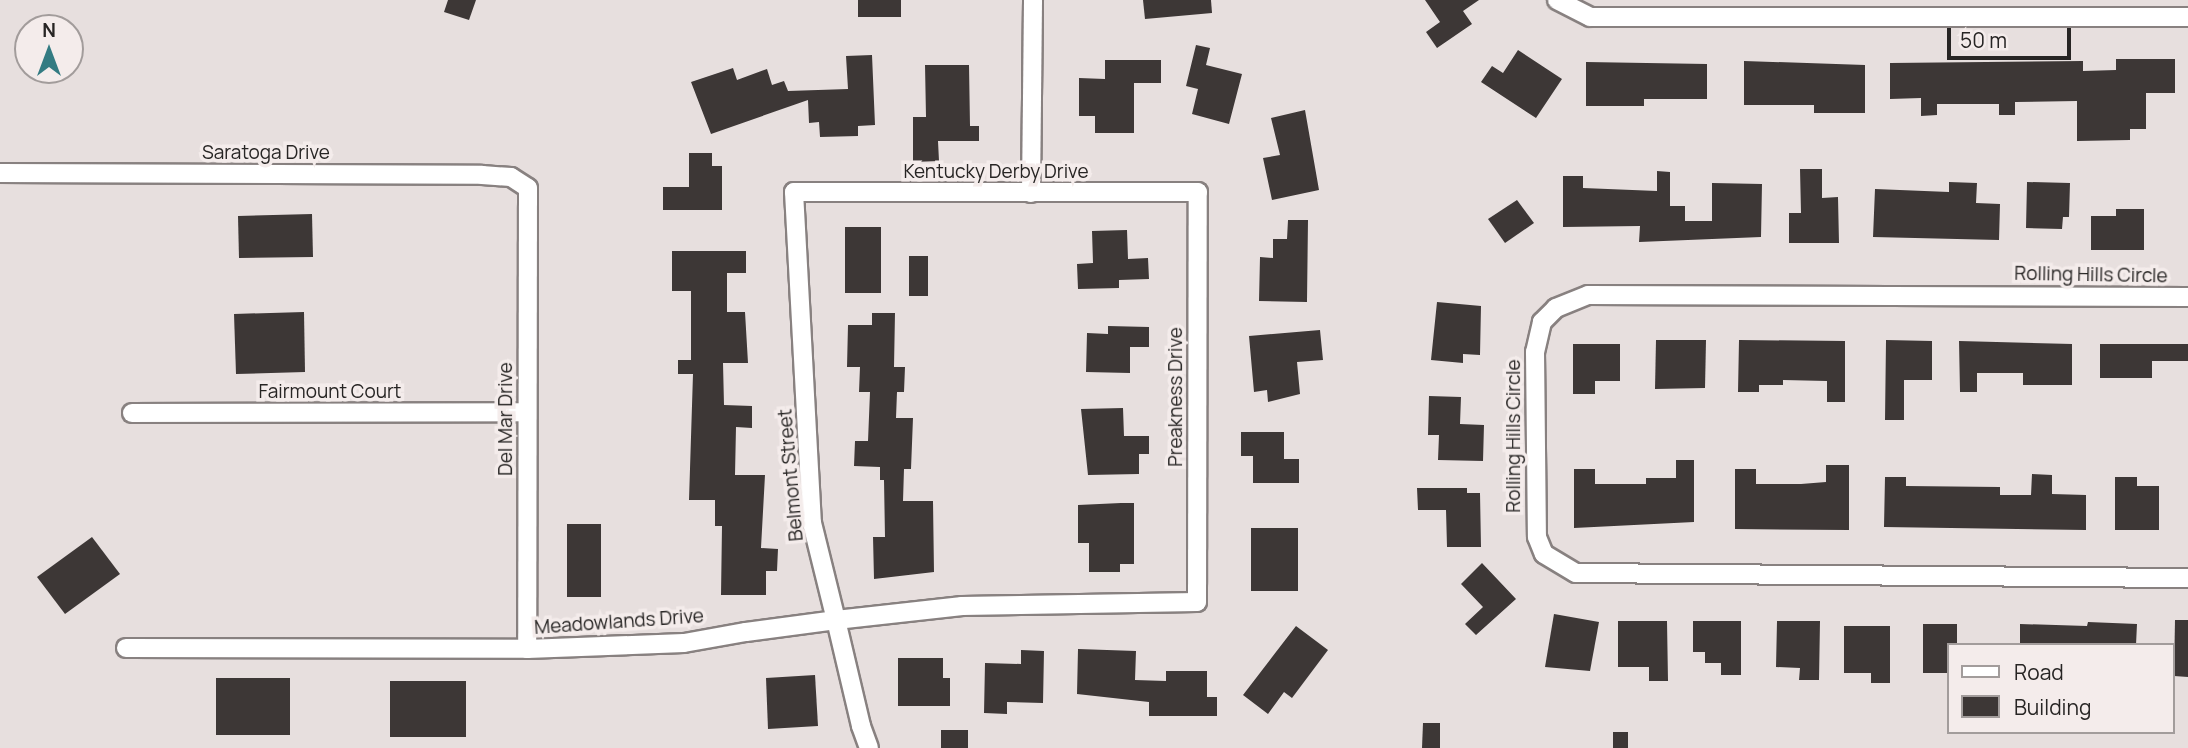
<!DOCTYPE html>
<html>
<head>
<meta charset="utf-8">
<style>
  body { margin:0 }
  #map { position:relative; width:2188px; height:748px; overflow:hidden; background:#e7dfde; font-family:Manrope,sans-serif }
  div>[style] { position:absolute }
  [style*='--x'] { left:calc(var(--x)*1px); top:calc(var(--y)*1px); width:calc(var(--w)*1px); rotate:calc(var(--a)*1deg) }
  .building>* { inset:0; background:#3d3736 }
  .roads { filter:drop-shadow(2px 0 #888180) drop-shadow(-2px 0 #888180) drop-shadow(0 2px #888180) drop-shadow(0 -2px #888180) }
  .minor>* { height:18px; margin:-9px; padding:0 9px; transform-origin:9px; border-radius:9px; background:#fff }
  span { translate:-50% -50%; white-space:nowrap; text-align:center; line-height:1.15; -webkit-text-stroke:7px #f4eceb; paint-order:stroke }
  .street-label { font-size:19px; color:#272524 }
  .legend { position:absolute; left:1947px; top:643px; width:228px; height:91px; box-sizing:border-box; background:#f4eceb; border:2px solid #a29c9b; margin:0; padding:9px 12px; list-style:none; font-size:21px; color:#272524 }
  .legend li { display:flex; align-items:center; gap:14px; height:35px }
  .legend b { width:35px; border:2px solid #a29c9b }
  .north { position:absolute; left:14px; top:14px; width:70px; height:70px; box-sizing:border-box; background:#f4eceb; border:2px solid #a29c9b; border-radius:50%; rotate:0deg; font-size:19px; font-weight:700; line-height:28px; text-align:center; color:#272524 }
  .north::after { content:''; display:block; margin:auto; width:24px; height:32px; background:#337b82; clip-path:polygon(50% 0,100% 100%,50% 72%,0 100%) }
  .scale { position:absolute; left:1947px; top:28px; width:124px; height:32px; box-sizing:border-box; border:4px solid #272524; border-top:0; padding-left:9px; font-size:21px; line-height:24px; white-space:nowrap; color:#272524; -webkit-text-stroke:5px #f4eceb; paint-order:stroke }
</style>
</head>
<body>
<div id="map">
  <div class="building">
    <i style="clip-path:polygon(448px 0,476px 0,469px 20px,444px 12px)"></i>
    <i style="clip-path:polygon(858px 0,901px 0,901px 17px,858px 17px)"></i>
    <i style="clip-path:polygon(1143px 0,1211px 0,1212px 13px,1145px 19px)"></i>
    <i style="clip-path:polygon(1425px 0,1479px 0,1463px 11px,1472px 24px,1437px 48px,1426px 32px,1440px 22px)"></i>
    <i style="clip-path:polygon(1196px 45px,1210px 48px,1206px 65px,1242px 74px,1229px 124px,1192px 114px,1198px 89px,1186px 86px)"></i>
    <i style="clip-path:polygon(1518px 50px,1562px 79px,1536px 118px,1481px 82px,1492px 66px,1503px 73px)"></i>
    <i style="clip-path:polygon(872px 55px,875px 125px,858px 126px,858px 136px,820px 137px,819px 122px,809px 123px,808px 100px,711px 134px,691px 82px,733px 68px,737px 80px,767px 69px,772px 85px,784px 81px,788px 91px,848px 89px,846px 56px)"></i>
    <i style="clip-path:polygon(2116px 59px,2175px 59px,2175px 93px,2146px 93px,2146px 129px,2130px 129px,2130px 140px,2077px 141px,2077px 101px,2015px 102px,2015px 115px,1999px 115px,1999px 104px,1937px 104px,1937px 115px,1921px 116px,1921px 98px,1890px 99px,1890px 63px,2083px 61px,2083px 71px,2116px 70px)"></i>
    <i style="clip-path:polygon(1105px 60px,1161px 60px,1161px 83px,1134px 83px,1134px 133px,1095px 133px,1095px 116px,1079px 116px,1079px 78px,1105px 79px)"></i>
    <i style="clip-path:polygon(1744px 61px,1865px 65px,1865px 113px,1814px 113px,1814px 105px,1744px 105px)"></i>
    <i style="clip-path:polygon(1586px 62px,1707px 64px,1707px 99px,1644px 99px,1644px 106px,1586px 106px)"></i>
    <i style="clip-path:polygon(925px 65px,969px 65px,970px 126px,979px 126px,979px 141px,938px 141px,939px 161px,913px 162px,913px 117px,926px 117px)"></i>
    <i style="clip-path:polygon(1305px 110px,1319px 190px,1272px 200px,1263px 158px,1280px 155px,1271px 118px)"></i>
    <i style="clip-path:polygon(689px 153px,712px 153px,712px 166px,722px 166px,722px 210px,663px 210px,663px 187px,689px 187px)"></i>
    <i style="clip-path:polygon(1800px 169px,1822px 169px,1822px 198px,1838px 197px,1839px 243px,1789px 243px,1789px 213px,1801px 213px)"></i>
    <i style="clip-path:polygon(1657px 171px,1670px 172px,1670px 206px,1685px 206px,1685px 221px,1712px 221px,1712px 183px,1762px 184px,1761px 237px,1639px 242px,1640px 226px,1563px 227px,1563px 176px,1583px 176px,1583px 188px,1657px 191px)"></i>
    <i style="clip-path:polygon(1949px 182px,1977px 183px,1976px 203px,2000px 204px,1999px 240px,1873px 237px,1875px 189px,1949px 192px)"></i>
    <i style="clip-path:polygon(2027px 182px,2070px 183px,2069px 217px,2063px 217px,2062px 229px,2026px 228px)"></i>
    <i style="clip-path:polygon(1517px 200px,1534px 223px,1505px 243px,1488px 219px)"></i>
    <i style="clip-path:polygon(2116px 209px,2144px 209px,2144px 250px,2091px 250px,2091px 216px,2116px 216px)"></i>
    <i style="clip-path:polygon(312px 214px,313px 257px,239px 258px,238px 216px)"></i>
    <i style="clip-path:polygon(1288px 220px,1308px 220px,1307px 302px,1259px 301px,1260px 257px,1273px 258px,1273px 239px,1287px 239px)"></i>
    <i style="clip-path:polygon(845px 227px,881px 227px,881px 293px,845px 293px)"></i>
    <i style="clip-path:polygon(1127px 230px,1128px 259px,1148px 258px,1149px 279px,1119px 280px,1119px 288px,1078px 289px,1077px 264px,1093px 263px,1092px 231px)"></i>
    <i style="clip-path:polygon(672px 251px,746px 251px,746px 273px,727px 273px,727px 312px,745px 312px,748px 363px,723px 363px,724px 405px,752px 406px,752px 428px,736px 427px,735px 475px,765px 475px,761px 548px,778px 549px,777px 571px,766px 571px,766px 595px,721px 595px,722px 526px,715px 526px,715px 500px,689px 500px,693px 374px,678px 374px,678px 360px,691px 360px,691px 291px,672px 291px)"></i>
    <i style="clip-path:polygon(909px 256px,928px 256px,928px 296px,909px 296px)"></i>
    <i style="clip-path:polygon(1437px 302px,1481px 306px,1480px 355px,1463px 354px,1463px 363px,1431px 360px)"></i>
    <i style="clip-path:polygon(304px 312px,305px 372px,236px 374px,234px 314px)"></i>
    <i style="clip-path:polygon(872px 313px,895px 313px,894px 367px,905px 367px,904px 392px,897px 392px,896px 418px,913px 418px,911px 469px,904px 469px,903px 501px,933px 501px,934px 572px,874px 579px,873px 537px,885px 537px,884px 480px,880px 480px,880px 467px,854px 466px,855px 441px,868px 441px,870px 392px,859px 392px,860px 367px,847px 367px,848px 325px,872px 325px)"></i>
    <i style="clip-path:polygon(1108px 326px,1149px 327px,1149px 347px,1130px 347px,1130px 373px,1086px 372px,1087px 333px,1108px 334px)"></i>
    <i style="clip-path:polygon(1320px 330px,1323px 360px,1297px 362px,1300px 394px,1268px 402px,1267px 390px,1254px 392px,1249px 336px)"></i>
    <i style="clip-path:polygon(1656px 340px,1706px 340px,1705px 388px,1655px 389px)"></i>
    <i style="clip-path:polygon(1739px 340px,1845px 341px,1845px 402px,1827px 402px,1827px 381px,1783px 380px,1783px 385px,1759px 385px,1759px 392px,1738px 392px)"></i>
    <i style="clip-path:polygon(1886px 340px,1932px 341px,1932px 380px,1904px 380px,1904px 420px,1885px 420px)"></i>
    <i style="clip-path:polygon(1959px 341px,2072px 344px,2072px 385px,2023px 385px,2023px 373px,1977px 373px,1977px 392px,1960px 392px)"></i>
    <i style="clip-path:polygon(1573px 344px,1620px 344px,1620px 381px,1595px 381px,1595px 394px,1573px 394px)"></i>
    <i style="clip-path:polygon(2100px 344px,2188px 344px,2188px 361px,2152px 361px,2152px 378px,2100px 378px)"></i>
    <i style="clip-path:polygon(1429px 396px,1461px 397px,1460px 424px,1484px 425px,1483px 461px,1438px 460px,1439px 435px,1428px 435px)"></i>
    <i style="clip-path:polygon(1123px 408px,1124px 436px,1149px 436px,1149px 454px,1139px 454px,1139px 474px,1088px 475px,1081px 409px)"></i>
    <i style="clip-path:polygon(1241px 432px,1284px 432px,1284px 459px,1299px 459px,1299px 483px,1253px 483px,1253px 456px,1241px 456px)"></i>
    <i style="clip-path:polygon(1676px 460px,1694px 460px,1694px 522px,1574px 528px,1574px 469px,1595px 469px,1595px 484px,1646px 484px,1646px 478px,1676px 478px)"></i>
    <i style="clip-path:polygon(1826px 465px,1849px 465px,1849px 530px,1735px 529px,1735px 469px,1756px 469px,1756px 484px,1801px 484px,1826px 482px)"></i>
    <i style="clip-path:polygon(2032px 474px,2052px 475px,2052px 494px,2086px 495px,2086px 530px,1884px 527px,1885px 477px,1906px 477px,1906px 486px,2000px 487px,2000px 495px,2031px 495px)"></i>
    <i style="clip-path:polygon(2115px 477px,2137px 477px,2137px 486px,2159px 486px,2159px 530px,2115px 530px)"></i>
    <i style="clip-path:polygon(1417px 488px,1467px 488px,1467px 493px,1480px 493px,1481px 547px,1447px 547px,1446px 510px,1418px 510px)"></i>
    <i style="clip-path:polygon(1121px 503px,1134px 503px,1134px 564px,1120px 564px,1120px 572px,1089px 572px,1089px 543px,1078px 543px,1078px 505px)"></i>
    <i style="clip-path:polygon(567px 524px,601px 524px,601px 597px,567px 597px)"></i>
    <i style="clip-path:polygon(1251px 528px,1298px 528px,1298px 591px,1251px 591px)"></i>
    <i style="clip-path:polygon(92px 537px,120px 574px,65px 614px,37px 577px)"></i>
    <i style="clip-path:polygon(1482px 563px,1516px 599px,1476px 635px,1465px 624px,1483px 607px,1461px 584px)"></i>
    <i style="clip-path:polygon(1554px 614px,1599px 622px,1590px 671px,1545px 667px)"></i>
    <i style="clip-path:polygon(2175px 620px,2188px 620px,2188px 677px,2174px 676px)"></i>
    <i style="clip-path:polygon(1618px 621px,1667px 621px,1668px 681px,1649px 681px,1649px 667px,1618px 667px)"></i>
    <i style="clip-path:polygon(1693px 621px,1741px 621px,1741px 675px,1721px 675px,1721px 663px,1705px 663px,1705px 652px,1693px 652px)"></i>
    <i style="clip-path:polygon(1777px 621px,1820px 621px,1819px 680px,1799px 680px,1800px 668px,1776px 667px)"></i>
    <i style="clip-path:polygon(2088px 622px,2137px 624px,2136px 645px,2020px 645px,2020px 624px,2087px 626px)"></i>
    <i style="clip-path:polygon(1923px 624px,1957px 624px,1957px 645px,1948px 645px,1948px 673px,1923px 673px)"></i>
    <i style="clip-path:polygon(1296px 626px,1328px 650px,1292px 698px,1284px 692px,1268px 714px,1243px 695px)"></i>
    <i style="clip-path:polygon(1844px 626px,1890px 626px,1890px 683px,1871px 683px,1871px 673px,1844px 673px)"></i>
    <i style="clip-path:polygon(1078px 649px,1136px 651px,1135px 680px,1166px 681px,1166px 671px,1207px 671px,1207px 697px,1217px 697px,1217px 716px,1149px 716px,1149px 702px,1077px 694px)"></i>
    <i style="clip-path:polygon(1021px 650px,1044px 651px,1043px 703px,1007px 702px,1007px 714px,984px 713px,985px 663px,1021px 664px)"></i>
    <i style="clip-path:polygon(898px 658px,943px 658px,943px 678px,950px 678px,950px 706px,898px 706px)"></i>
    <i style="clip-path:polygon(815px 675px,818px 726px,768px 729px,766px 678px)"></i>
    <i style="clip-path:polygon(216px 678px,290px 678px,290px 735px,216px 735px)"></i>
    <i style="clip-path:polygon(390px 681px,466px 681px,466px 737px,390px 737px)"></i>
    <i style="clip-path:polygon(1423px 723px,1440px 723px,1440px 748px,1422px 748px)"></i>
    <i style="clip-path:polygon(941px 730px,968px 730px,968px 748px,941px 748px)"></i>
    <i style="clip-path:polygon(1613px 732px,1628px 732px,1628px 748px,1613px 748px)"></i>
  </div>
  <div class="roads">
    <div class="minor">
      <i style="--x:1557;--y:0;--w:37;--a:27"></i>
      <i style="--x:1590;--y:17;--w:598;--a:0"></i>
      <i style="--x:0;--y:173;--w:482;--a:0.2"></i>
      <i style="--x:482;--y:175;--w:29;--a:4"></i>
      <i style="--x:511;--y:177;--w:20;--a:33"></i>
      <i style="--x:528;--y:188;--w:461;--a:90.1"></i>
      <i style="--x:1031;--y:193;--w:193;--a:-89.4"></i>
      <i style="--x:2188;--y:297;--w:600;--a:-179.81"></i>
      <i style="--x:1588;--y:295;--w:35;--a:158"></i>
      <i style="--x:1556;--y:308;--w:20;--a:135"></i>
      <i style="--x:1542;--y:322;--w:31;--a:103"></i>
      <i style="--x:1535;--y:352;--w:185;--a:89.4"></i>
      <i style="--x:1537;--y:537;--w:18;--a:68"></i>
      <i style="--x:1544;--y:554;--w:37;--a:31"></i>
      <i style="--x:1576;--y:573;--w:612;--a:0.47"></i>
      <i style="--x:132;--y:413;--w:395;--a:-0.1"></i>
      <i style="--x:126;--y:648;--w:401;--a:0.1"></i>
      <i style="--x:527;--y:649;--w:157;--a:-2.2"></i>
      <i style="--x:684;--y:643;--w:63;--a:-10.1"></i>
      <i style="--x:746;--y:632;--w:91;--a:-7.6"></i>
      <i style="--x:836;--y:620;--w:127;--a:-6.3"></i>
      <i style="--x:962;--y:606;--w:235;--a:-1"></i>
      <i style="--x:1197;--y:602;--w:410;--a:-89.9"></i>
      <i style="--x:1198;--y:192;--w:404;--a:180"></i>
      <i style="--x:794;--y:192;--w:331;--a:86.9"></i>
      <i style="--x:812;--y:523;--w:100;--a:76.1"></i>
      <i style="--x:836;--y:620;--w:109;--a:76.7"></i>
      <i style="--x:861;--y:726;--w:23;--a:70"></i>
    </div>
  </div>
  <div class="street-label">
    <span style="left:266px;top:153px">Saratoga Drive</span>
    <span style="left:996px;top:172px">Kentucky Derby Drive</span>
    <span style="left:2091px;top:275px;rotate:1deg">Rolling Hills Circle</span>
    <span style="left:330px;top:392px">Fairmount Court</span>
    <span style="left:1176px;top:397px;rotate:-90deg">Preakness Drive</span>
    <span style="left:506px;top:419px;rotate:-90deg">Del Mar Drive</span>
    <span style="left:1514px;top:436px;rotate:-90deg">Rolling Hills Circle</span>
    <span style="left:791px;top:475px;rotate:-95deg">Belmont Street</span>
    <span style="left:619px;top:622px;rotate:-4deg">Meadowlands Drive</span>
  </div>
  <ul class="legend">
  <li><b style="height:9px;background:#fff"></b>Road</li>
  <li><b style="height:19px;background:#3d3736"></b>Building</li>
  </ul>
  <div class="north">N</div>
  <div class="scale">50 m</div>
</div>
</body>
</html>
